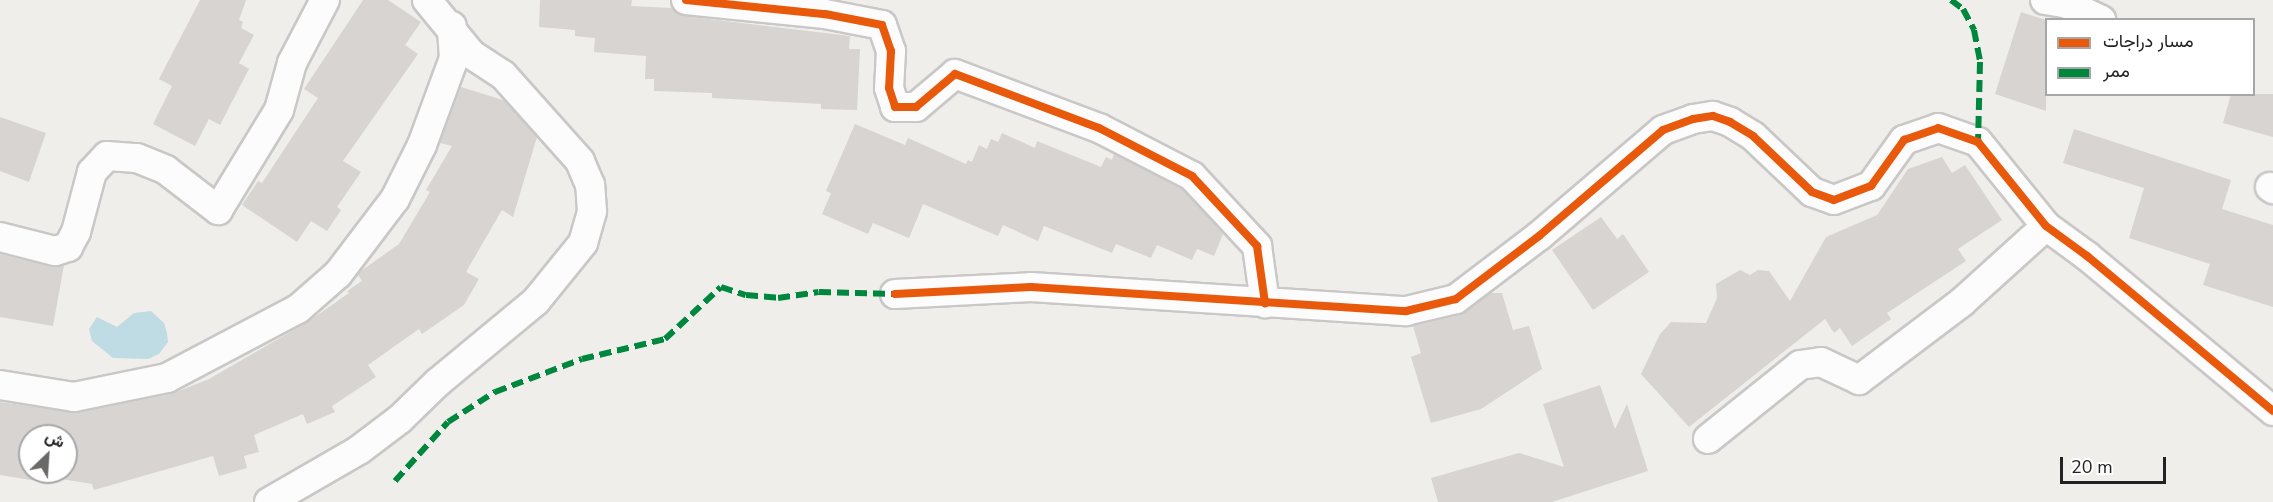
<!DOCTYPE html>
<html>
<head>
<meta charset="utf-8">
<style>
  body { margin:0 }
  #map { position:relative; width:2273px; height:502px; overflow:hidden; background:#f0eeeb; font-family:"Nunito Sans",Vazirmatn,sans-serif }
  div>[style] { position:absolute }
  [style*='--x'] { left:calc(var(--x)*1px); top:calc(var(--y)*1px); width:calc(var(--w)*1px); rotate:calc(var(--a)*1deg) }
  .water>* { inset:0; background:#bfdbe3 }
  .building>* { inset:0; background:#d7d4d2 }
  .roads { filter:drop-shadow(2px 0 #c9c8c7) drop-shadow(-2px 0 #c9c8c7) drop-shadow(0 2px #c9c8c7) drop-shadow(0 -2px #c9c8c7) }
  .minor>* { height:28px; margin:-14px; padding:0 14px; transform-origin:14px; border-radius:14px; background:#fdfcfc }
  .quiet>* { height:6px; margin-top:-3px; transform-origin:0; background:repeating-linear-gradient(90deg,#00873e 0 12px,transparent 0 18px) }
  .cycleway>* { height:8px; margin:-4px; padding:0 4px; transform-origin:4px; border-radius:4px; background:#e8590c }
  span { translate:-50% -50%; white-space:nowrap; text-align:center; line-height:1.15; -webkit-text-stroke:6px #fff; paint-order:stroke }
  .legend { position:absolute; left:2045px; top:18px; width:210px; height:78px; box-sizing:border-box; background:#fff; border:2px solid #a7a7a7; margin:0; padding:8px 10px; list-style:none; font-size:18px; color:#222 }
  .legend li { display:flex; align-items:center; gap:12px; height:30px }
  .legend b { width:30px; border:2px solid #a7a7a7 }
  .north { position:absolute; left:18px; top:424px; width:60px; height:60px; box-sizing:border-box; background:#fff; border:2px solid #a7a7a7; border-radius:50%; rotate:25deg; font-size:16px; font-weight:700; line-height:24px; text-align:center; color:#222 }
  .north::after { content:''; display:block; margin:auto; width:21px; height:27px; background:#6a6968; clip-path:polygon(50% 0,100% 100%,50% 72%,0 100%) }
  .scale { position:absolute; left:2060px; top:457px; width:106px; height:27px; box-sizing:border-box; border:3px solid #222; border-top:0; padding-left:8px; font-size:18px; line-height:21px; white-space:nowrap; color:#222; -webkit-text-stroke:4px #fff; paint-order:stroke }
</style>
</head>
<body>
<div id="map">
  <div class="water">
    <i style="clip-path:polygon(151px 311px,164px 323px,167px 333px,168px 342px,159px 354px,148px 359px,113px 358px,92px 341px,89px 329px,97px 317px,117px 327px,134px 313px)"></i>
  </div>
  <div class="building">
    <i style="clip-path:polygon(200px 0,246px 0,239px 20px,243px 22px,241px 28px,254px 35px,239px 63px,249px 69px,220px 125px,209px 119px,195px 146px,153px 124px,172px 86px,159px 79px)"></i>
    <i style="clip-path:polygon(363px 0,388px 0,421px 22px,405px 45px,418px 54px,343px 161px,361px 172px,337px 207px,341px 210px,327px 231px,311px 221px,297px 242px,242px 205px,258px 181px,262px 183px,318px 98px,304px 89px)"></i>
    <i style="clip-path:polygon(540px 0,632px 0,631px 6px,672px 8px,684px 16px,850px 36px,849px 49px,860px 49px,857px 110px,821px 109px,821px 104px,712px 98px,712px 93px,654px 91px,654px 79px,645px 79px,646px 56px,594px 52px,595px 38px,575px 36px,575px 30px,539px 27px)"></i>
    <i style="clip-path:polygon(2021px 12px,2046px 20px,2046px 111px,1995px 94px)"></i>
    <i style="clip-path:polygon(evenodd,461px 87px,503px 100px,537px 137px,513px 217px,502px 210px,466px 272px,479px 279px,464px 305px,422px 334px,419px 329px,368px 365px,376px 377px,332px 406px,335px 412px,307px 424px,303px 414px,254px 435px,259px 452px,244px 456px,247px 468px,219px 476px,213px 456px,94px 490px,92px 484px,50px 477px,49px 483px,0 475px,0 402px,77px 413px,171px 394px,209px 379px,306px 323px,349px 293px,347px 291px,362px 281px,358px 275px,361px 271px,399px 244px,430px 192px,426px 190px,452px 146px,440px 143px,461px 87px,30px 436px,66px 436px,66px 472px,30px 472px,30px 436px)"></i>
    <i style="clip-path:polygon(2231px 94px,2273px 94px,2273px 137px,2223px 123px)"></i>
    <i style="clip-path:polygon(0 117px,46px 133px,29px 182px,0 171px)"></i>
    <i style="clip-path:polygon(855px 124px,905px 145px,908px 138px,966px 164px,968px 160px,972px 162px,979px 145px,987px 149px,991px 139px,998px 142px,1002px 133px,1035px 148px,1037px 141px,1101px 167px,1106px 157px,1112px 160px,1114px 154px,1182px 189px,1223px 234px,1214px 256px,1197px 249px,1192px 260px,1157px 245px,1151px 258px,1116px 244px,1112px 253px,1044px 226px,1038px 241px,1003px 225px,998px 236px,923px 204px,909px 238px,873px 223px,868px 234px,822px 214px,831px 193px,826px 191px)"></i>
    <i style="clip-path:polygon(2074px 129px,2231px 180px,2222px 209px,2273px 225px,2273px 307px,2203px 285px,2210px 264px,2129px 238px,2144px 188px,2063px 163px)"></i>
    <i style="clip-path:polygon(1942px 157px,1952px 173px,1965px 165px,2002px 220px,1958px 249px,1966px 261px,1887px 313px,1891px 319px,1852px 346px,1840px 328px,1834px 333px,1825px 319px,1689px 427px,1641px 374px,1660px 334px,1671px 322px,1706px 323px,1717px 298px,1716px 284px,1740px 270px,1750px 275px,1758px 270px,1769px 271px,1790px 301px,1826px 237px,1877px 215px,1908px 169px)"></i>
    <i style="clip-path:polygon(1601px 217px,1617px 239px,1623px 234px,1649px 272px,1593px 310px,1552px 250px)"></i>
    <i style="clip-path:polygon(0 254px,51px 267px,64px 265px,53px 326px,0 317px)"></i>
    <i style="clip-path:polygon(1491px 293px,1502px 293px,1513px 330px,1529px 326px,1542px 369px,1481px 409px,1431px 423px,1411px 357px,1421px 353px,1413px 326px,1460px 315px)"></i>
    <i style="clip-path:polygon(1600px 385px,1615px 429px,1627px 404px,1648px 471px,1552px 502px,1438px 502px,1431px 478px,1519px 453px,1564px 467px,1543px 404px)"></i>
  </div>
  <div class="roads">
    <div class="minor">
      <i style="--x:686;--y:0;--w:140;--a:5.8"></i>
      <i style="--x:825;--y:14;--w:58;--a:10.9"></i>
      <i style="--x:882;--y:25;--w:28;--a:71"></i>
      <i style="--x:891;--y:51;--w:37;--a:93"></i>
      <i style="--x:889;--y:88;--w:20;--a:72"></i>
      <i style="--x:895;--y:107;--w:21;--a:0"></i>
      <i style="--x:916;--y:107;--w:51;--a:-40.2"></i>
      <i style="--x:955;--y:74;--w:154;--a:20.6"></i>
      <i style="--x:1099;--y:128;--w:105;--a:27.3"></i>
      <i style="--x:1192;--y:176;--w:96;--a:47.1"></i>
      <i style="--x:1257;--y:246;--w:58;--a:82"></i>
      <i style="--x:2045;--y:0;--w:20;--a:9"></i>
      <i style="--x:2065;--y:3;--w:40;--a:25"></i>
      <i style="--x:2270;--y:187;--w:4;--a:34"></i>
      <i style="--x:0;--y:237;--w:57;--a:14.3"></i>
      <i style="--x:55;--y:251;--w:14;--a:-17"></i>
      <i style="--x:68;--y:247;--w:17;--a:-62"></i>
      <i style="--x:76;--y:232;--w:62;--a:-75.1"></i>
      <i style="--x:92;--y:172;--w:22;--a:-47"></i>
      <i style="--x:107;--y:156;--w:30;--a:4"></i>
      <i style="--x:137;--y:158;--w:31;--a:22"></i>
      <i style="--x:166;--y:170;--w:66;--a:37.6"></i>
      <i style="--x:218;--y:210;--w:117;--a:-58.6"></i>
      <i style="--x:279;--y:110;--w:49;--a:-74.5"></i>
      <i style="--x:292;--y:63;--w:71;--a:-62.4"></i>
      <i style="--x:895;--y:294;--w:136;--a:-2.9"></i>
      <i style="--x:1031;--y:287;--w:376;--a:3.7"></i>
      <i style="--x:1406;--y:311;--w:51;--a:-13.5"></i>
      <i style="--x:1456;--y:299;--w:104;--a:-37.2"></i>
      <i style="--x:1539;--y:236;--w:163;--a:-40.5"></i>
      <i style="--x:1663;--y:130;--w:32;--a:-20"></i>
      <i style="--x:1693;--y:119;--w:20;--a:-9"></i>
      <i style="--x:1713;--y:116;--w:18;--a:19"></i>
      <i style="--x:1730;--y:122;--w:27;--a:31"></i>
      <i style="--x:1753;--y:136;--w:81;--a:43.5"></i>
      <i style="--x:1812;--y:192;--w:23;--a:20"></i>
      <i style="--x:1834;--y:200;--w:40;--a:-21"></i>
      <i style="--x:1871;--y:186;--w:57;--a:-54.3"></i>
      <i style="--x:1904;--y:140;--w:36;--a:-19"></i>
      <i style="--x:1938;--y:128;--w:42;--a:19.3"></i>
      <i style="--x:1978;--y:142;--w:108;--a:51"></i>
      <i style="--x:2046;--y:226;--w:51;--a:36.2"></i>
      <i style="--x:2087;--y:256;--w:242;--a:39.8"></i>
      <i style="--x:0;--y:385;--w:75;--a:9.2"></i>
      <i style="--x:74;--y:397;--w:95;--a:-11.5"></i>
      <i style="--x:167;--y:378;--w:148;--a:-27.8"></i>
      <i style="--x:298;--y:309;--w:53;--a:-41.2"></i>
      <i style="--x:338;--y:274;--w:94;--a:-52.8"></i>
      <i style="--x:395;--y:199;--w:60;--a:-63.4"></i>
      <i style="--x:422;--y:145;--w:93;--a:-69.8"></i>
      <i style="--x:454;--y:58;--w:32;--a:-94"></i>
      <i style="--x:1708;--y:439;--w:118;--a:-38.8"></i>
      <i style="--x:1800;--y:365;--w:21;--a:-8"></i>
      <i style="--x:1821;--y:362;--w:42;--a:25.3"></i>
      <i style="--x:1859;--y:380;--w:129;--a:-37.1"></i>
      <i style="--x:1962;--y:302;--w:113;--a:-42.1"></i>
      <i style="--x:269;--y:502;--w:104;--a:-30"></i>
      <i style="--x:359;--y:450;--w:51;--a:-37.1"></i>
      <i style="--x:400;--y:419;--w:52;--a:-44.2"></i>
      <i style="--x:437;--y:383;--w:129;--a:-39.6"></i>
      <i style="--x:536;--y:301;--w:75;--a:-51"></i>
      <i style="--x:583;--y:243;--w:33;--a:-74"></i>
      <i style="--x:592;--y:211;--w:26;--a:-94"></i>
      <i style="--x:590;--y:185;--w:26;--a:-113"></i>
      <i style="--x:580;--y:161;--w:115;--a:-131.8"></i>
      <i style="--x:503;--y:75;--w:37;--a:-147"></i>
      <i style="--x:472;--y:55;--w:71;--a:-129.3"></i>
    </div>
  </div>
  <div class="quiet">
    <i style="--x:1951;--y:0;--w:15;--a:37"></i>
    <i style="--x:1963;--y:9;--w:24;--a:62"></i>
    <i style="--x:1974;--y:30;--w:33;--a:79"></i>
    <i style="--x:1980;--y:62;--w:80;--a:91.4"></i>
    <i style="--x:395;--y:481;--w:79;--a:-48.1"></i>
    <i style="--x:448;--y:422;--w:56;--a:-32.6"></i>
    <i style="--x:495;--y:392;--w:93;--a:-20.8"></i>
    <i style="--x:582;--y:359;--w:85;--a:-13.5"></i>
    <i style="--x:665;--y:339;--w:76;--a:-42.9"></i>
    <i style="--x:721;--y:287;--w:26;--a:18"></i>
    <i style="--x:746;--y:295;--w:32;--a:5"></i>
    <i style="--x:778;--y:298;--w:41;--a:-8.3"></i>
    <i style="--x:819;--y:292;--w:76;--a:1.5"></i>
  </div>
  <div class="cycleway">
    <i style="--x:686;--y:0;--w:140;--a:5.8"></i>
    <i style="--x:825;--y:14;--w:58;--a:10.9"></i>
    <i style="--x:882;--y:25;--w:28;--a:71"></i>
    <i style="--x:891;--y:51;--w:37;--a:93"></i>
    <i style="--x:889;--y:88;--w:20;--a:72"></i>
    <i style="--x:895;--y:107;--w:21;--a:0"></i>
    <i style="--x:916;--y:107;--w:51;--a:-40.2"></i>
    <i style="--x:955;--y:74;--w:154;--a:20.6"></i>
    <i style="--x:1099;--y:128;--w:105;--a:27.3"></i>
    <i style="--x:1192;--y:176;--w:96;--a:47.1"></i>
    <i style="--x:1257;--y:246;--w:58;--a:82"></i>
    <i style="--x:895;--y:294;--w:136;--a:-2.9"></i>
    <i style="--x:1031;--y:287;--w:376;--a:3.7"></i>
    <i style="--x:1406;--y:311;--w:51;--a:-13.5"></i>
    <i style="--x:1456;--y:299;--w:104;--a:-37.2"></i>
    <i style="--x:1539;--y:236;--w:163;--a:-40.5"></i>
    <i style="--x:1663;--y:130;--w:32;--a:-20"></i>
    <i style="--x:1693;--y:119;--w:20;--a:-9"></i>
    <i style="--x:1713;--y:116;--w:18;--a:19"></i>
    <i style="--x:1730;--y:122;--w:27;--a:31"></i>
    <i style="--x:1753;--y:136;--w:81;--a:43.5"></i>
    <i style="--x:1812;--y:192;--w:23;--a:20"></i>
    <i style="--x:1834;--y:200;--w:40;--a:-21"></i>
    <i style="--x:1871;--y:186;--w:57;--a:-54.3"></i>
    <i style="--x:1904;--y:140;--w:36;--a:-19"></i>
    <i style="--x:1938;--y:128;--w:42;--a:19.3"></i>
    <i style="--x:1978;--y:142;--w:108;--a:51"></i>
    <i style="--x:2046;--y:226;--w:51;--a:36.2"></i>
    <i style="--x:2087;--y:256;--w:242;--a:39.8"></i>
  </div>
  <ul class="legend">
  <li><b style="height:8px;background:#e8590c"></b>مسار دراجات</li>
  <li><b style="height:8px;background:#00873e"></b>ممر</li>
  </ul>
  <div class="north">ش</div>
  <div class="scale">20 m</div>
</div>
</body>
</html>
